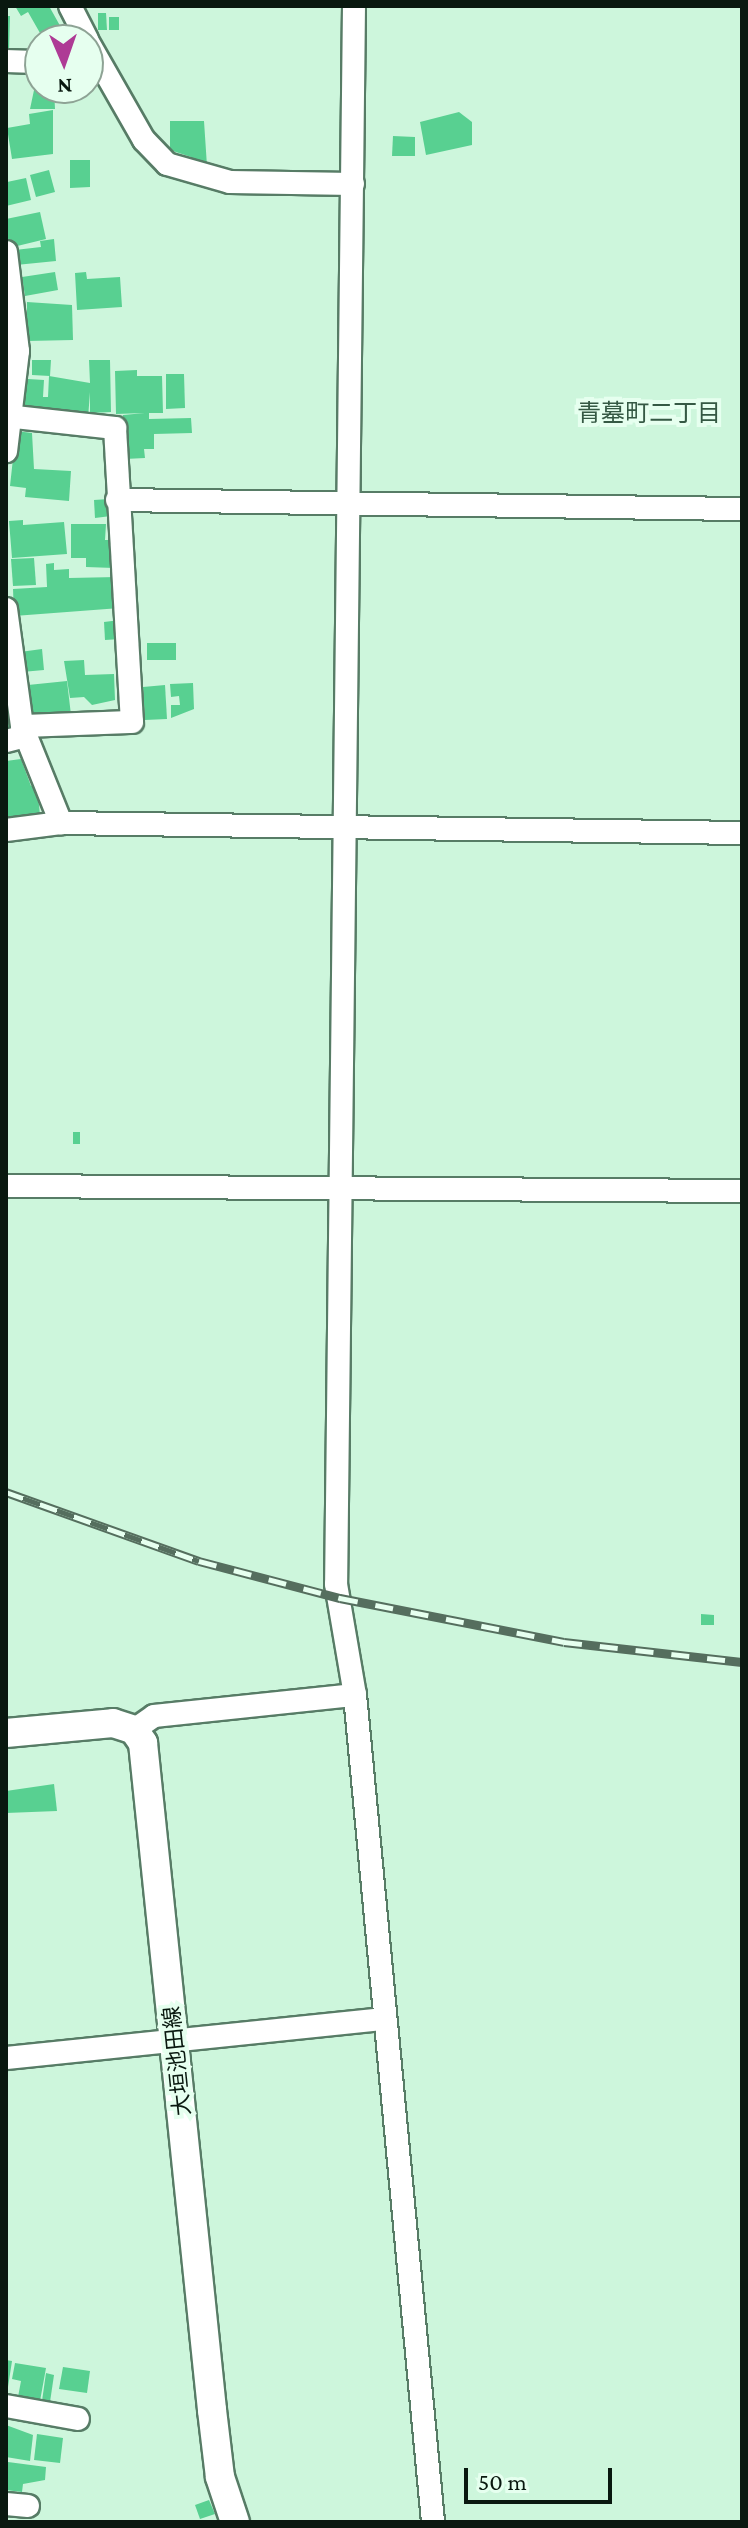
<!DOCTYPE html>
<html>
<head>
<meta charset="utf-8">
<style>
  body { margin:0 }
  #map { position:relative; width:748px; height:2528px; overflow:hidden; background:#cdf6dc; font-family:"Crimson Pro","Noto Sans JP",serif }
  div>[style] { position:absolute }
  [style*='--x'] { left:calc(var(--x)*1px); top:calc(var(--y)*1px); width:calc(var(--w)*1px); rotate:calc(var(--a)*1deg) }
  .building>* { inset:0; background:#58d091 }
  .roads { filter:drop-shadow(2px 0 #577c66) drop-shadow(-2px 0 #577c66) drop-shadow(0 2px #577c66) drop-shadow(0 -2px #577c66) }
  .minor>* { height:22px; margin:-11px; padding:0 11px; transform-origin:11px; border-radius:11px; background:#fff }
  .major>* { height:28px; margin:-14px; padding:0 14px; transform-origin:14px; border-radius:14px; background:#fff }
  .rail>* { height:9px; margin-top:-4.5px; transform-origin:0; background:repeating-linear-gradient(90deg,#e6ffef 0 18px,#556e5e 0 36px); box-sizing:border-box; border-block:2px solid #556e5e }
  span { translate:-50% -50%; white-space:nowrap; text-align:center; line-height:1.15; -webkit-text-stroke:8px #e6ffef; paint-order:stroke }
  .street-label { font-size:22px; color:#09180f }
  .neighbourhood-label { font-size:24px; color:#355944 }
  .frame { position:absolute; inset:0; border:8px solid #09180f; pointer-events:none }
  .north { position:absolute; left:24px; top:24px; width:80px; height:80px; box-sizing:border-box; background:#e6ffef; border:2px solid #8ea395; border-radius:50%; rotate:178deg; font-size:22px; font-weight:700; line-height:32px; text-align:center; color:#09180f }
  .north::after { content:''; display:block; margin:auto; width:28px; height:36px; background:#ae3b95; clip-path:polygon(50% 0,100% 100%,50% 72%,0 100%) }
  .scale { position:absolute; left:464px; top:2468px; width:148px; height:36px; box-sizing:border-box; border:4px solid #09180f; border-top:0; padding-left:10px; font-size:24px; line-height:28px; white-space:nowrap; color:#09180f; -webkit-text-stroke:6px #e6ffef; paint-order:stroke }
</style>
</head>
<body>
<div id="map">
  <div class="building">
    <i style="clip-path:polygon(15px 6px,49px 6px,68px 40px,44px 40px,28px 12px,21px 16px)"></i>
    <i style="clip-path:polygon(98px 13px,106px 13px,107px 30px,98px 30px)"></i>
    <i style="clip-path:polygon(6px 16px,10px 16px,9px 52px,6px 52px)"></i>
    <i style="clip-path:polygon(109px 17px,119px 17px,119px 30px,109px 30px)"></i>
    <i style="clip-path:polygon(37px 76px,40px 88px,54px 88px,55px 109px,30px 109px)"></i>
    <i style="clip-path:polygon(53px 110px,53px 154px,12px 159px,7px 128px,30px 124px,29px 114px)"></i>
    <i style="clip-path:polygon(459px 112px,472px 122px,472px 145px,426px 155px,420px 122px)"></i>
    <i style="clip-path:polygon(170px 121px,204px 121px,207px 166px,191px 167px,191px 157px,170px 150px)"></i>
    <i style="clip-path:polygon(393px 136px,415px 137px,415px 156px,392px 156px)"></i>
    <i style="clip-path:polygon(70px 160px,90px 160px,90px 187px,70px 188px)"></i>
    <i style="clip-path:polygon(49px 170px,55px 192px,36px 197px,30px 175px)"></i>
    <i style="clip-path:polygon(26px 178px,31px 200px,6px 206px,7px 182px)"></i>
    <i style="clip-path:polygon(40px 212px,46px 239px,9px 248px,6px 219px)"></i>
    <i style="clip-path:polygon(54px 239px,56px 261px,16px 265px,15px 250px,41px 247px,40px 241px)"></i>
    <i style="clip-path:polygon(55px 272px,58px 290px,25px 296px,22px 277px)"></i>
    <i style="clip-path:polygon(86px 272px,87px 279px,120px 277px,122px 307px,77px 310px,75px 273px)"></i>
    <i style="clip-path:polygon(27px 302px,72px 305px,73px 340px,27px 341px)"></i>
    <i style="clip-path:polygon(32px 360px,51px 360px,50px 376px,32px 375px)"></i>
    <i style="clip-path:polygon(89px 360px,110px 360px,111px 412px,90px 413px,90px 392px,88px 418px,19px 407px,28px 379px,44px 380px,43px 397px,48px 397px,49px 376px,90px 383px)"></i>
    <i style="clip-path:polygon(137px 370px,137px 376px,162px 376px,163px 413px,149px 413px,149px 419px,191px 418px,192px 433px,154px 434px,154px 449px,144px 449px,145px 458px,125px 459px,123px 415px,145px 413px,116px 414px,115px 371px)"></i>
    <i style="clip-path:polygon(166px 374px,184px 374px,185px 408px,166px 409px)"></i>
    <i style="clip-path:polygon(16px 431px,32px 433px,34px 469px,71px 471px,69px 501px,25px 497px,26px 488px,10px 486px)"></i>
    <i style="clip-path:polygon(109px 499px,111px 516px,95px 518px,94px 500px)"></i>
    <i style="clip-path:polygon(23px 520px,23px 525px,64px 522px,67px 554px,12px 558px,9px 521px)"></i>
    <i style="clip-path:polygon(71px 524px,106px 524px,105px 540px,115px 540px,114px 568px,86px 567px,86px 558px,71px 558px)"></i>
    <i style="clip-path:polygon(34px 558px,36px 585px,13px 586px,11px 559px)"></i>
    <i style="clip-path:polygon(54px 563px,54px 570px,69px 569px,69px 578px,117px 577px,120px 608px,14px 616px,13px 589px,47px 587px,46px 564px)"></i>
    <i style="clip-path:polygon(120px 620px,121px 639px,105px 640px,104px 622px)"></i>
    <i style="clip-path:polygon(147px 643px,176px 643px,176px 660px,147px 660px)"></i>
    <i style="clip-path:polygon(42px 649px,44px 670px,22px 672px,20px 652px)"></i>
    <i style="clip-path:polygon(84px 660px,85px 675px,114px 674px,115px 700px,92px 705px,84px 697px,70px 698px,64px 661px)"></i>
    <i style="clip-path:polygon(67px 681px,71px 715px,25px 716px,23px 691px,29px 691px,28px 685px)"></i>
    <i style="clip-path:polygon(193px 683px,194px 709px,171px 718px,171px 705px,180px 705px,179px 696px,171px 697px,170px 684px)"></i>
    <i style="clip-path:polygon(165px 685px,167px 719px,145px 720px,143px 687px)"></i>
    <i style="clip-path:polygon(6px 700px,9px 700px,13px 732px,6px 733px)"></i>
    <i style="clip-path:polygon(21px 759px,31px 786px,37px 785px,40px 815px,6px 818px,6px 761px)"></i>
    <i style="clip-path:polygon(73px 1132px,80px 1132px,80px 1144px,73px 1144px)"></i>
    <i style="clip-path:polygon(701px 1614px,714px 1615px,714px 1625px,701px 1625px)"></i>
    <i style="clip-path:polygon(54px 1784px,57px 1811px,6px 1813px,6px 1791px)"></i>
    <i style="clip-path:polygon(6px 2360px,12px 2361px,8px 2387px,6px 2387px)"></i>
    <i style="clip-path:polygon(15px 2363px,46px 2368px,40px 2401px,18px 2397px,21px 2381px,12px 2379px)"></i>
    <i style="clip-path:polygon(63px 2367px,90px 2371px,87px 2393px,59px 2389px)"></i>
    <i style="clip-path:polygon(46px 2373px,54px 2375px,50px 2402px,42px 2401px)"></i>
    <i style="clip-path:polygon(6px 2425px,33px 2435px,30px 2461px,6px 2457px)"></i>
    <i style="clip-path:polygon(37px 2434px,63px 2438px,60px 2463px,34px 2460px)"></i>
    <i style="clip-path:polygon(8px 2462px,46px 2467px,45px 2480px,23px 2484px,22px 2492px,6px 2490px)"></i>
    <i style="clip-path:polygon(209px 2500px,215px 2514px,200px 2519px,195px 2505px)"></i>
  </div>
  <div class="roads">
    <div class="minor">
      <i style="--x:70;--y:6;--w:38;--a:63"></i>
      <i style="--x:354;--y:6;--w:1578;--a:90.65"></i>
      <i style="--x:336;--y:1584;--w:113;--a:80.3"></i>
      <i style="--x:355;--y:1695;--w:831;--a:84.61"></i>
      <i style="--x:88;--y:42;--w:113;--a:60.3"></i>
      <i style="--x:144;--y:140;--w:33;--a:46"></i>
      <i style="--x:167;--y:164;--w:66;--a:15.9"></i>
      <i style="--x:230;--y:182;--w:123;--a:0.9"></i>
      <i style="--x:6;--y:61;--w:34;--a:2"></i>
      <i style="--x:6;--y:252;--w:100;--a:83.1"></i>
      <i style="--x:18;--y:351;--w:101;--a:96.8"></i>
      <i style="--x:6;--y:416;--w:110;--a:6.3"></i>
      <i style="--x:115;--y:428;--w:294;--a:86.7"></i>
      <i style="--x:132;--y:722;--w:110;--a:177.9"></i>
      <i style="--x:117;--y:500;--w:625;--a:0.83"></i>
      <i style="--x:6;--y:609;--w:118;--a:82.2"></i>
      <i style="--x:22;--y:726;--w:105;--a:68.1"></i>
      <i style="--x:6;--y:741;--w:21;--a:-14"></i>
      <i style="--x:6;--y:830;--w:55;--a:-7.3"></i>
      <i style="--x:61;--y:823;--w:681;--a:0.84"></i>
      <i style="--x:6;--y:1186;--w:736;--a:0.39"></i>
      <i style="--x:134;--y:1730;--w:24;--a:-35"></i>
      <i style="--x:154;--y:1716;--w:202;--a:-6"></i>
      <i style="--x:6;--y:2058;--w:379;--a:-5.9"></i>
      <i style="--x:6;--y:2406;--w:73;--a:10.2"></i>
      <i style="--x:6;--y:2504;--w:22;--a:5"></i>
    </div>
    <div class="major">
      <i style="--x:6;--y:1733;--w:107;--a:-5.3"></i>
      <i style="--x:113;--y:1723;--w:22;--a:18"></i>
      <i style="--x:134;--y:1730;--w:16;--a:55"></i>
      <i style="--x:143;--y:1743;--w:671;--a:84.09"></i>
      <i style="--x:212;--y:2410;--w:67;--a:83.2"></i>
      <i style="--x:220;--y:2477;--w:47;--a:71.6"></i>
    </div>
  </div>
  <div class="rail">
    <i style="--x:6;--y:1492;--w:205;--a:19.7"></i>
    <i style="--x:199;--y:1561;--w:146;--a:14.7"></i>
    <i style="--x:340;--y:1598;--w:228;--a:11.1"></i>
    <i style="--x:564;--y:1642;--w:179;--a:6.4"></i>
  </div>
  <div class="street-label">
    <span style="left:177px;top:2061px;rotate:-96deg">大垣池田線</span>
  </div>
  <div class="neighbourhood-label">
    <span style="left:649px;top:413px">青墓町二丁目</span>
  </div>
  <div class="frame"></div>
  <div class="north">N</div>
  <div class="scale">50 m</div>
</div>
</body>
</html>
